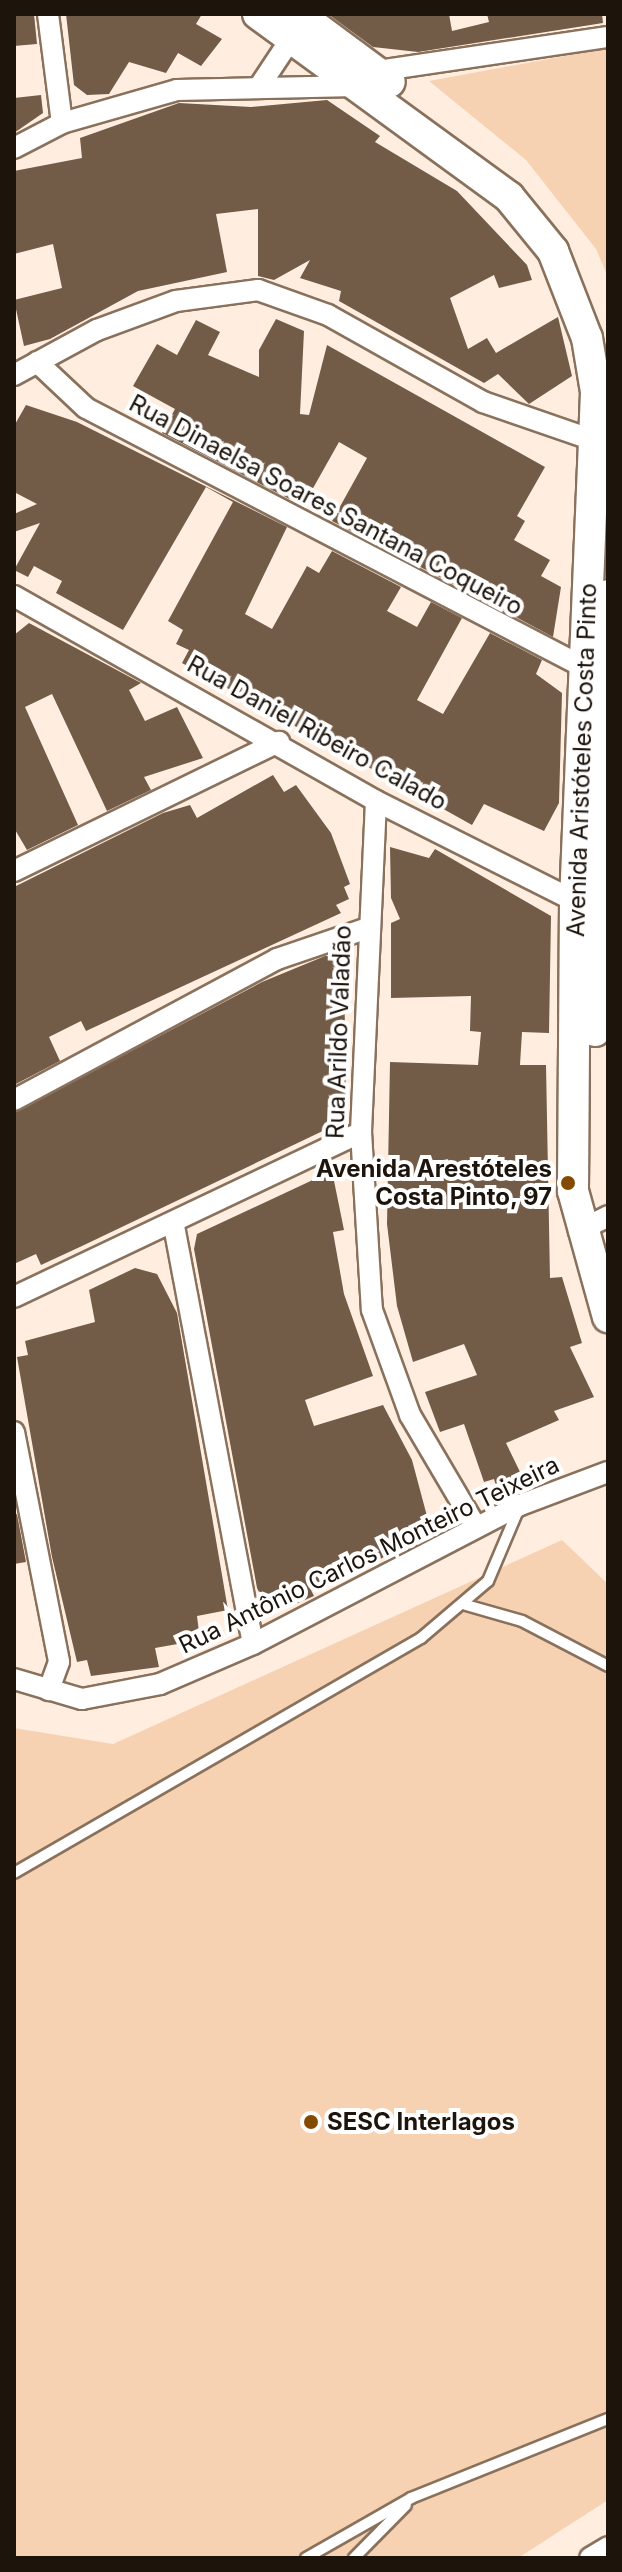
<!DOCTYPE html>
<html>
<head>
<meta charset="utf-8">
<style>
  body { margin:0 }
  #map { position:relative; width:622px; height:2572px; overflow:hidden; background:#ffeee0; font-family:Inter,sans-serif }
  div>[style] { position:absolute }
  [style*='--x'] { left:calc(var(--x)*1px); top:calc(var(--y)*1px); width:calc(var(--w)*1px); rotate:calc(var(--a)*1deg) }
  .green>* { inset:0; background:#f7d2b2 }
  .building>* { inset:0; background:#725b47 }
  .roads { filter:drop-shadow(2px 0 #89715c) drop-shadow(-2px 0 #89715c) drop-shadow(0 2px #89715c) drop-shadow(0 -2px #89715c) }
  .lane>* { height:10px; margin:-5px; padding:0 5px; transform-origin:5px; border-radius:5px; background:#fff }
  .street>* { height:20px; margin:-10px; padding:0 10px; transform-origin:10px; border-radius:10px; background:#fff }
  .secondary>* { height:30px; margin:-15px; padding:0 15px; transform-origin:15px; border-radius:15px; background:#fff }
  .dots>* { width:22px; height:22px; translate:-50% -50%; box-sizing:border-box; border:4px solid #fff; border-radius:50% }
  span { translate:-50% -50%; white-space:nowrap; text-align:center; line-height:1.15; -webkit-text-stroke:8px #fff; paint-order:stroke }
  .street-label { font-size:24px; color:#1d140c }
  .poi-label { font-size:24px; color:#1d140c; font-weight:700 }
  .right { translate:-100% -50%; text-align:right }
  .left { translate:0 -50%; text-align:left }
  .frame { position:absolute; inset:0; border:16px solid #1d140c; pointer-events:none }
</style>
</head>
<body>
<div id="map">
  <div class="green">
    <i style="clip-path:polygon(608px 48px,608px 277px,596px 249px,526px 160px,429px 81px)"></i>
    <i style="clip-path:polygon(562px 1540px,608px 1584px,608px 2500px,518px 2558px,14px 2558px,14px 1728px,113px 1744px)"></i>
  </div>
  <div class="building">
    <i style="clip-path:polygon(14px 14px,34px 14px,37px 44px,14px 46px)"></i>
    <i style="clip-path:polygon(66px 14px,202px 14px,196px 24px,222px 39px,201px 66px,178px 53px,166px 73px,129px 62px,109px 94px,87px 95px,74px 85px)"></i>
    <i style="clip-path:polygon(328px 14px,449px 14px,452px 31px,489px 22px,487px 14px,602px 14px,603px 23px,418px 52px,373px 47px)"></i>
    <i style="clip-path:polygon(41px 95px,43px 113px,14px 133px,14px 98px)"></i>
    <i style="clip-path:polygon(327px 100px,380px 136px,375px 142px,457px 191px,527px 265px,532px 280px,499px 288px,494px 275px,450px 298px,468px 349px,487px 338px,496px 353px,558px 317px,572px 376px,529px 404px,498px 374px,484px 383px,339px 301px,341px 291px,300px 278px,310px 260px,274px 280px,258px 276px,258px 209px,216px 214px,227px 272px,138px 291px,50px 339px,24px 346px,14px 300px,62px 288px,53px 244px,14px 254px,14px 171px,82px 158px,80px 138px,179px 103px,251px 107px)"></i>
    <i style="clip-path:polygon(276px 319px,304px 331px,300px 414px,309px 415px,327px 345px,545px 467px,517px 516px,525px 521px,514px 540px,550px 560px,541px 576px,561px 587px,553px 637px,503px 610px,509px 599px,481px 583px,474px 595px,332px 521px,367px 458px,339px 442px,303px 506px,162px 433px,175px 409px,133px 386px,157px 344px,177px 355px,196px 320px,220px 332px,208px 355px,259px 377px,259px 350px)"></i>
    <i style="clip-path:polygon(26px 405px,77px 422px,287px 527px,245px 614px,272px 629px,307px 566px,319px 573px,332px 551px,401px 587px,387px 611px,417px 627px,431px 602px,462px 618px,417px 700px,443px 714px,490px 633px,542px 660px,536px 674px,562px 693px,559px 803px,544px 831px,484px 804px,472px 825px,182px 663px,189px 650px,176px 644px,183px 630px,168px 621px,233px 502px,206px 487px,123px 630px,56px 593px,62px 581px,34px 566px,28px 577px,14px 570px,40px 523px,14px 532px,14px 514px,37px 504px,14px 492px,14px 426px)"></i>
    <i style="clip-path:polygon(29px 623px,141px 683px,129px 690px,145px 721px,177px 707px,203px 758px,144px 777px,151px 790px,107px 811px,52px 694px,25px 707px,78px 825px,27px 850px,14px 828px,14px 635px)"></i>
    <i style="clip-path:polygon(273px 775px,284px 792px,296px 785px,331px 833px,350px 884px,344px 887px,349px 899px,336px 905px,341px 913px,86px 1031px,81px 1021px,49px 1037px,60px 1061px,14px 1085px,14px 887px,163px 813px,190px 805px,197px 818px)"></i>
    <i style="clip-path:polygon(390px 847px,429px 858px,435px 849px,551px 916px,549px 1033px,522px 1032px,520px 1065px,546px 1065px,550px 1278px,562px 1277px,582px 1343px,570px 1347px,594px 1397px,554px 1411px,559px 1420px,506px 1443px,522px 1476px,497px 1489px,494px 1479px,484px 1482px,464px 1424px,440px 1432px,425px 1392px,477px 1375px,464px 1344px,413px 1362px,397px 1306px,387px 1224px,390px 1062px,478px 1065px,481px 1032px,470px 1031px,471px 996px,391px 998px,391px 923px,400px 919px,391px 898px)"></i>
    <i style="clip-path:polygon(325px 956px,344px 957px,346px 1112px,327px 1129px,82px 1246px,41px 1265px,36px 1254px,14px 1264px,14px 1113px,262px 982px)"></i>
    <i style="clip-path:polygon(332px 1171px,344px 1230px,333px 1232px,344px 1294px,373px 1376px,305px 1400px,314px 1426px,383px 1405px,412px 1460px,431px 1531px,346px 1578px,310px 1588px,314px 1596px,291px 1606px,285px 1593px,262px 1598px,257px 1588px,194px 1249px,197px 1234px)"></i>
    <i style="clip-path:polygon(135px 1268px,157px 1274px,177px 1313px,228px 1610px,197px 1616px,200px 1640px,155px 1648px,159px 1667px,91px 1676px,87px 1660px,77px 1662px,52px 1557px,17px 1357px,28px 1355px,25px 1341px,95px 1322px,89px 1290px)"></i>
    <i style="clip-path:polygon(17px 1514px,26px 1562px,14px 1564px,14px 1515px)"></i>
  </div>
  <div class="roads">
    <div class="lane">
      <i style="--x:466;--y:1605;--w:58;--a:15.9"></i>
      <i style="--x:522;--y:1621;--w:97;--a:27.6"></i>
      <i style="--x:14;--y:1873;--w:470;--a:-30"></i>
      <i style="--x:421;--y:1638;--w:88;--a:-40.4"></i>
      <i style="--x:488;--y:1581;--w:79;--a:-67"></i>
      <i style="--x:306;--y:2558;--w:121;--a:-29.7"></i>
      <i style="--x:411;--y:2498;--w:212;--a:-21.9"></i>
      <i style="--x:354;--y:2558;--w:74;--a:-45.5"></i>
    </div>
    <div class="street">
      <i style="--x:48;--y:14;--w:110;--a:82.7"></i>
      <i style="--x:371;--y:72;--w:240;--a:-8.4"></i>
      <i style="--x:261;--y:84;--w:67;--a:-56.5"></i>
      <i style="--x:14;--y:148;--w:54;--a:-27.5"></i>
      <i style="--x:62;--y:123;--w:120;--a:-16"></i>
      <i style="--x:177;--y:90;--w:179;--a:-1.3"></i>
      <i style="--x:37;--y:362;--w:67;--a:43.2"></i>
      <i style="--x:86;--y:408;--w:572;--a:27.51"></i>
      <i style="--x:14;--y:375;--w:94;--a:-28.5"></i>
      <i style="--x:97;--y:330;--w:84;--a:-20.2"></i>
      <i style="--x:176;--y:301;--w:83;--a:-7.6"></i>
      <i style="--x:258;--y:290;--w:74;--a:19.7"></i>
      <i style="--x:328;--y:315;--w:178;--a:29.3"></i>
      <i style="--x:483;--y:402;--w:128;--a:19.1"></i>
      <i style="--x:14;--y:596;--w:416;--a:29.5"></i>
      <i style="--x:376;--y:801;--w:232;--a:26.7"></i>
      <i style="--x:376;--y:801;--w:331;--a:92.6"></i>
      <i style="--x:361;--y:1132;--w:178;--a:86.5"></i>
      <i style="--x:372;--y:1310;--w:112;--a:70.1"></i>
      <i style="--x:410;--y:1415;--w:130;--a:59.5"></i>
      <i style="--x:14;--y:871;--w:295;--a:-26"></i>
      <i style="--x:14;--y:1100;--w:298;--a:-28.2"></i>
      <i style="--x:277;--y:959;--w:96;--a:-18.8"></i>
      <i style="--x:174;--y:1226;--w:425;--a:79.3"></i>
      <i style="--x:579;--y:1231;--w:33;--a:-27"></i>
      <i style="--x:14;--y:1297;--w:384;--a:-25.4"></i>
      <i style="--x:14;--y:1432;--w:234;--a:78.9"></i>
      <i style="--x:59;--y:1662;--w:30;--a:110"></i>
      <i style="--x:14;--y:1679;--w:71;--a:16.4"></i>
      <i style="--x:82;--y:1699;--w:79;--a:-10.9"></i>
      <i style="--x:160;--y:1684;--w:101;--a:-23.3"></i>
      <i style="--x:253;--y:1644;--w:301;--a:-27.5"></i>
      <i style="--x:520;--y:1505;--w:94;--a:-20.6"></i>
      <i style="--x:590;--y:2558;--w:21;--a:-31"></i>
    </div>
    <div class="secondary">
      <i style="--x:258;--y:14;--w:311;--a:36.1"></i>
      <i style="--x:509;--y:197;--w:70;--a:50.8"></i>
      <i style="--x:553;--y:251;--w:93;--a:68.7"></i>
      <i style="--x:587;--y:338;--w:55;--a:80.5"></i>
      <i style="--x:596;--y:392;--w:510;--a:92.36"></i>
      <i style="--x:575;--y:902;--w:289;--a:90.4"></i>
      <i style="--x:573;--y:1191;--w:131;--a:74.5"></i>
      <i style="--x:298;--y:14;--w:114;--a:36.5"></i>
      <i style="--x:595;--y:1031;--w:436;--a:-88.3"></i>
    </div>
  </div>
  <div class="dots">
    <i style="left:568px;top:1183px;background:#844b00"></i>
    <i style="left:311px;top:2122px;background:#844b00"></i>
  </div>
  <div class="street-label">
    <span style="left:326px;top:505px;rotate:28deg">Rua Dinaelsa Soares Santana Coqueiro</span>
    <span style="left:317px;top:733px;rotate:29deg">Rua Daniel Ribeiro Calado</span>
    <span style="left:582px;top:760px;rotate:-88deg">Avenida Aristóteles Costa Pinto</span>
    <span style="left:339px;top:1032px;rotate:-88deg">Rua Arildo Valadão</span>
    <span style="left:369px;top:1555px;rotate:-26deg">Rua Antônio Carlos Monteiro Teixeira</span>
  </div>
  <div class="poi-label">
    <span class="right" style="left:552px;top:1183px">Avenida Arestóteles<br>Costa Pinto, 97</span>
    <span class="left" style="left:327px;top:2122px">SESC Interlagos</span>
  </div>
  <div class="frame"></div>
</div>
</body>
</html>
